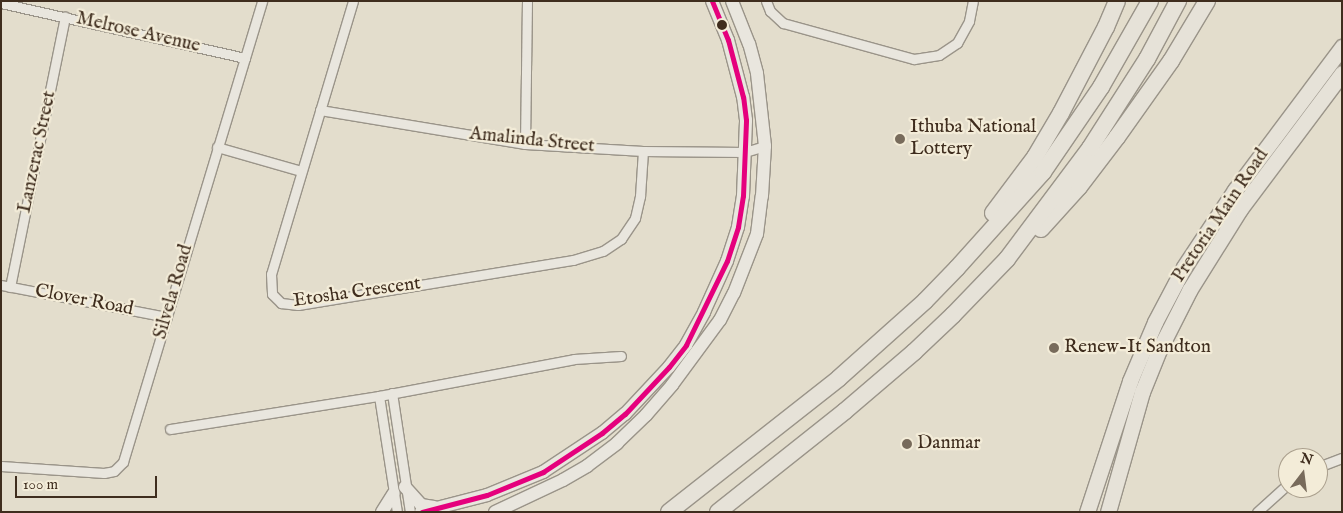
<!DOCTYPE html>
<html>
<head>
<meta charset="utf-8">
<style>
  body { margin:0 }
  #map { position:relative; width:1343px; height:513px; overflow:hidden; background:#e3ddcc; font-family:"IM FELL English",serif }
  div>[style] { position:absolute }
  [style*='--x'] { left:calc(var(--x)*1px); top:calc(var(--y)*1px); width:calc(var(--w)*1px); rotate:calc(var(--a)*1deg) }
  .roads { filter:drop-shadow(1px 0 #9a9489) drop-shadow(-1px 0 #9a9489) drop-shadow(0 1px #9a9489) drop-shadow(0 -1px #9a9489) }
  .street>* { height:9px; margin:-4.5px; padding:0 4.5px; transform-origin:4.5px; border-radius:4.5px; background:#e9e6de }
  .secondary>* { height:12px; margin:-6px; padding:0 6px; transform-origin:6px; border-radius:6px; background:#e9e6de }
  .primary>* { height:15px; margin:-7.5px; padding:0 7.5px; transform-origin:7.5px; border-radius:7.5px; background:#e6e2d8 }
  .highway>* { height:16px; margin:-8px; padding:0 8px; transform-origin:8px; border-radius:8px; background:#e6e2d8 }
  .bus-1>* { height:5px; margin:-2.5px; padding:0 2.5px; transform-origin:2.5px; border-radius:2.5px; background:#e5007d }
  .dots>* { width:14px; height:14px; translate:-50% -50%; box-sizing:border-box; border:2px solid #f3ecd8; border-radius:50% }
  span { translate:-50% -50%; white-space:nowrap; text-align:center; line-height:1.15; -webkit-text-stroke:4.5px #f3ecd8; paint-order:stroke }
  .street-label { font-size:19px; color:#3f2d1e }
  .poi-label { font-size:19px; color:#3f2d1e }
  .left { translate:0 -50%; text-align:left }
  .frame { position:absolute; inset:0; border:2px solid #3f2d1e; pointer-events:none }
  .north { position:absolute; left:1278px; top:448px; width:50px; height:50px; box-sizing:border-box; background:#f3ecd8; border:1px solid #aba08e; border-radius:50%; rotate:15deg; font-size:14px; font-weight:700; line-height:20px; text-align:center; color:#3f2d1e }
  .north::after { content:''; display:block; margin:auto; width:18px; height:22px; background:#786b5b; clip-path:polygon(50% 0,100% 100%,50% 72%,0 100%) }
  .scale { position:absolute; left:15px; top:476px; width:142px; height:22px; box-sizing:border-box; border:2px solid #3f2d1e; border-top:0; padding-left:6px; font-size:15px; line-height:18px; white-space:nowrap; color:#3f2d1e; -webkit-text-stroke:4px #f3ecd8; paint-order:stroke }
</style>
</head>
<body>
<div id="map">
  <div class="roads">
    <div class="street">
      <i style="--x:353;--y:1;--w:285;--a:106.7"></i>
      <i style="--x:271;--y:274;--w:20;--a:87"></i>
      <i style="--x:272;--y:294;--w:13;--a:45"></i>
      <i style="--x:281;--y:303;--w:17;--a:7"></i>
      <i style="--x:298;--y:305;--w:279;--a:-9.3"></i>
      <i style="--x:573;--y:260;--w:31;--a:-17"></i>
      <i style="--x:603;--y:251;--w:22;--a:-34"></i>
      <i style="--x:621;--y:239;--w:25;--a:-56"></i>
      <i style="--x:635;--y:218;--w:23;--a:-77"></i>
      <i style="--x:640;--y:196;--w:45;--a:-86.2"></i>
      <i style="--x:766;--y:1;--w:11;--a:68"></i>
      <i style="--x:770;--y:11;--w:18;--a:43"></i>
      <i style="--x:783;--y:23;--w:136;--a:15.4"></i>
      <i style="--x:914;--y:59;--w:25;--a:-9"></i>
      <i style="--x:939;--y:55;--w:22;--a:-34"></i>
      <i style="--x:957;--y:43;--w:25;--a:-61"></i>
      <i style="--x:969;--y:21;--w:20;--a:-79"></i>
      <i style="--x:1;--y:3;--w:250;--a:12.7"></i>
      <i style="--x:320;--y:110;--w:208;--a:9.4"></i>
      <i style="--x:525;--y:144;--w:118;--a:3.4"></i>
      <i style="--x:643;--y:151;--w:102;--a:0.6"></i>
      <i style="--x:745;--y:152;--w:21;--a:-17"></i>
      <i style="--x:525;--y:144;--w:143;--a:-89.2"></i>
      <i style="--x:217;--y:147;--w:87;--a:15.9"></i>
      <i style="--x:1;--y:285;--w:169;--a:10.9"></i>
      <i style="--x:10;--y:287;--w:276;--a:-78.5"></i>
      <i style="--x:392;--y:393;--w:120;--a:81.4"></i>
      <i style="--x:379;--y:396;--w:117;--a:81.2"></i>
      <i style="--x:170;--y:429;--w:212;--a:-9"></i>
      <i style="--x:379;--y:396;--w:198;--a:-10.7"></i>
      <i style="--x:574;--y:359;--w:47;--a:-3.7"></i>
      <i style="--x:1;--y:466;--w:103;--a:3.9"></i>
      <i style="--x:104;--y:473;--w:10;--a:-11"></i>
      <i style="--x:114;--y:471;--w:13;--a:-45"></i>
      <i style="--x:123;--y:462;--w:481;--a:-73.2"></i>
      <i style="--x:1318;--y:467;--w:26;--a:-21"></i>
      <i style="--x:1257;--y:512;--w:42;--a:-42.1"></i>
    </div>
    <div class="secondary">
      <i style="--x:405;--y:487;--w:24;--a:48"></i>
      <i style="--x:421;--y:505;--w:13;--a:9"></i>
      <i style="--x:382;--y:512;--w:22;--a:-58"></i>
      <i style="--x:421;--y:512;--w:68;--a:-14.4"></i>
      <i style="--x:487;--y:495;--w:61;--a:-22.3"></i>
      <i style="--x:543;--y:472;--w:71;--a:-33.5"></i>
      <i style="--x:602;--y:433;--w:30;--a:-40"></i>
      <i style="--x:625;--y:414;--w:64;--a:-46.9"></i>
      <i style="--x:669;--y:367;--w:28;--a:-52"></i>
      <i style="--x:686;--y:345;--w:38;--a:-61"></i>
      <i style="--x:704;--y:312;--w:56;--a:-65.7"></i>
      <i style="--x:727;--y:261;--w:36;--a:-72"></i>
      <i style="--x:738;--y:227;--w:31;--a:-81"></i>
      <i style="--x:743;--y:196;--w:76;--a:-87.7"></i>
      <i style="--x:746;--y:120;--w:23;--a:-97"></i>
      <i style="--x:743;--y:97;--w:59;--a:-104.7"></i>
      <i style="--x:728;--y:40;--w:42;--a:-112.3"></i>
      <i style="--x:495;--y:512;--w:75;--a:-25.2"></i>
      <i style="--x:563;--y:480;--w:28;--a:-30"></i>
      <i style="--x:587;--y:466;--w:38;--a:-37"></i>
      <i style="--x:617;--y:443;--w:40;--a:-44"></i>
      <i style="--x:646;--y:415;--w:40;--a:-49"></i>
      <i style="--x:672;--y:385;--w:81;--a:-53.6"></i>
      <i style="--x:720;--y:320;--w:30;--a:-63"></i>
      <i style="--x:734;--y:293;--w:63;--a:-68.7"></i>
      <i style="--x:757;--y:234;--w:38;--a:-83"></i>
      <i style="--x:762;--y:196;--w:50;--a:-86.6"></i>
      <i style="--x:765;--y:146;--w:73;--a:-96.3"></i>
      <i style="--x:757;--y:73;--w:30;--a:-105"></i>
      <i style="--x:749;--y:44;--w:46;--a:-111.6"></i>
    </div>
    <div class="primary">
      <i style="--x:1087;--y:512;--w:138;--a:-71.8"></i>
      <i style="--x:1130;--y:381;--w:64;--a:-67"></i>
      <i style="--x:1155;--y:322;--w:62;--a:-62.2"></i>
      <i style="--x:1184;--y:267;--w:92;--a:-56.5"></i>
      <i style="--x:1235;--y:190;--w:179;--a:-53.2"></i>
      <i style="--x:1108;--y:512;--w:125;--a:-74.2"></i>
      <i style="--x:1142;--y:392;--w:45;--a:-68"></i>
      <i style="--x:1159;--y:350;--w:68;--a:-63.1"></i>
      <i style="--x:1190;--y:289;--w:94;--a:-58"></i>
      <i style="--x:1240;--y:209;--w:170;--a:-53.1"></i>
    </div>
    <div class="highway">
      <i style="--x:993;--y:213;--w:70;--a:-53.1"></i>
      <i style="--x:1035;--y:157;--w:51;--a:-59.4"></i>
      <i style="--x:1061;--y:113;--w:97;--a:-62.4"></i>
      <i style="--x:1106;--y:27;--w:28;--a:-67"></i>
      <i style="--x:1041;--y:229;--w:57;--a:-47.9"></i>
      <i style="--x:1079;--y:187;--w:63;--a:-52.8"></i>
      <i style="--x:1117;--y:137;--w:93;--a:-54.6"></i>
      <i style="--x:1171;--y:61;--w:70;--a:-59"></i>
      <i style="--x:669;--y:512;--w:216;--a:-38.2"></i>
      <i style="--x:839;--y:378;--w:115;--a:-41.8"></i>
      <i style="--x:925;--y:301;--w:46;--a:-45.9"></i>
      <i style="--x:957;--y:268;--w:129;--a:-48.1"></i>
      <i style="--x:1043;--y:172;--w:103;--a:-55.7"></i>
      <i style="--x:1101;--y:87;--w:99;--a:-60.3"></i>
      <i style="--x:718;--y:512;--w:162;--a:-38.5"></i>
      <i style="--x:845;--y:411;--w:91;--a:-40.5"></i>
      <i style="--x:914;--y:352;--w:54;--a:-43.5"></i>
      <i style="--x:953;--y:315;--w:78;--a:-46"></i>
      <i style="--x:1007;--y:259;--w:139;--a:-53.2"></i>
      <i style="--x:1090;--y:148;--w:106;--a:-57.4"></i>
      <i style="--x:1147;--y:59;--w:66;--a:-61.9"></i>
    </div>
  </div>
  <div class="bus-1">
    <i style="--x:422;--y:512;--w:67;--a:-14.7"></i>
    <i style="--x:487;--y:495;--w:61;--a:-22.3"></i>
    <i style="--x:543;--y:472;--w:71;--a:-33.5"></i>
    <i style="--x:602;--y:433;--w:30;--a:-40"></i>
    <i style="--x:625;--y:414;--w:64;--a:-46.9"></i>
    <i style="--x:669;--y:367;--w:28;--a:-52"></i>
    <i style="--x:686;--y:345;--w:93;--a:-64"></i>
    <i style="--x:727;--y:261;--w:36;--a:-72"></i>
    <i style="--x:738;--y:227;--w:31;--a:-81"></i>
    <i style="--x:743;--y:196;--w:76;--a:-87.7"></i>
    <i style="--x:746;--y:120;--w:23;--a:-97"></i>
    <i style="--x:743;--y:97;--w:59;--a:-104.7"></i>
    <i style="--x:728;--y:40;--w:42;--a:-112.3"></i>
  </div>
  <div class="dots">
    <i style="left:722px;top:25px;background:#3f2d1e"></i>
    <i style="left:900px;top:139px;background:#786b5b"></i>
    <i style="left:1054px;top:348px;background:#786b5b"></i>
    <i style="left:907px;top:444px;background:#786b5b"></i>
  </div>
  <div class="street-label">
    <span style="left:138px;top:33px;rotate:13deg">Melrose Avenue</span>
    <span style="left:532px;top:141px;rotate:6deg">Amalinda Street</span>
    <span style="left:38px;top:152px;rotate:-78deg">Lanzerac Street</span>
    <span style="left:1221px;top:216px;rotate:-56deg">Pretoria Main Road</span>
    <span style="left:174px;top:292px;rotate:-74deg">Silvela Road</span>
    <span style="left:357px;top:293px;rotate:-8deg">Etosha Crescent</span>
    <span style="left:84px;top:301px;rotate:11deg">Clover Road</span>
  </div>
  <div class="poi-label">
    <span class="left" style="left:910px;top:139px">Ithuba National<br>Lottery</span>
    <span class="left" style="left:1064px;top:348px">Renew-It Sandton</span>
    <span class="left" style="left:917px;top:444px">Danmar</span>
  </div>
  <div class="frame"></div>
  <div class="north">N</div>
  <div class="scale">100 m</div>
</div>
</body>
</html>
